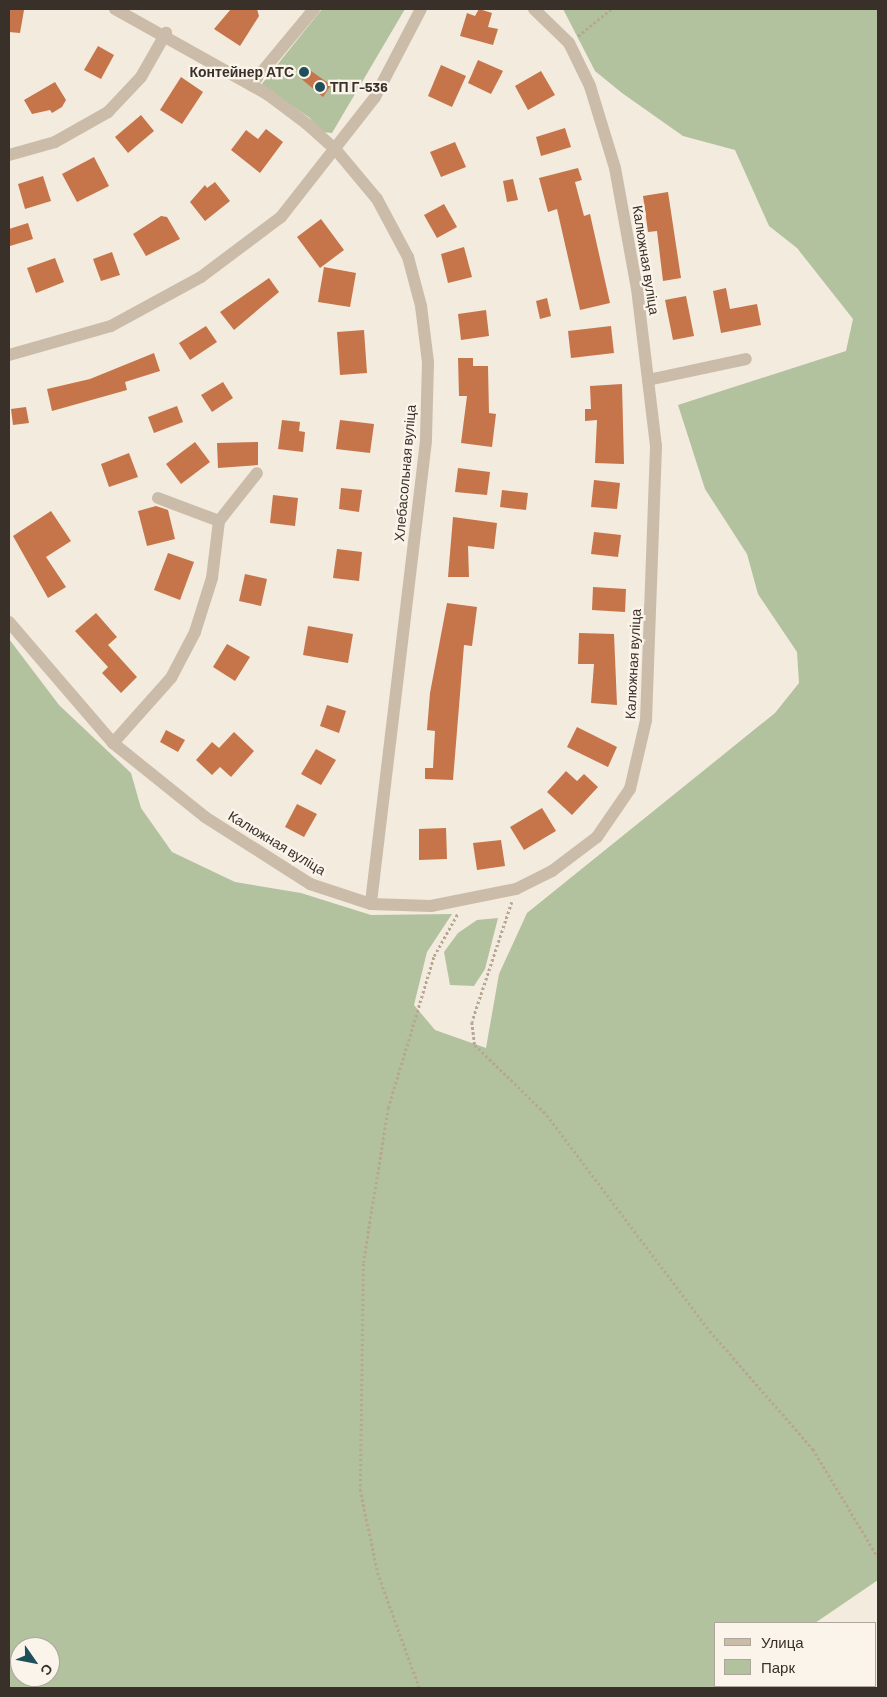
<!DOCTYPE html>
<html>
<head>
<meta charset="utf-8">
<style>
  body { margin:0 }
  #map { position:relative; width:887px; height:1697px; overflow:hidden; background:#f3ebde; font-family:Barlow,sans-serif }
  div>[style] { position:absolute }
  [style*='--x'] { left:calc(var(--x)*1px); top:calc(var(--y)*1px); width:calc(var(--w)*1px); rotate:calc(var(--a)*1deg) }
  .green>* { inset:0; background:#b2c29e }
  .building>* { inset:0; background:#c67449 }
  .path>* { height:2.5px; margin-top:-1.25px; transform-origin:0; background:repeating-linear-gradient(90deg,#b7a694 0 2.5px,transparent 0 5px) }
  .minor>* { height:12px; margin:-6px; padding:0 6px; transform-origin:6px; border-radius:6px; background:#cbbcaa }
  .dots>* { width:14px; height:14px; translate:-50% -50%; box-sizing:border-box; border:2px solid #faf4eb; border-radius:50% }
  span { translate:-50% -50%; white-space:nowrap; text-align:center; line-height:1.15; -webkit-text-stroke:4.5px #faf4eb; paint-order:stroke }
  .poi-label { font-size:14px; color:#383029; font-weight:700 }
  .right { translate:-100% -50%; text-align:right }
  .left { translate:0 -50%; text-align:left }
  .street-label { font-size:14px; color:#383029 }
  .frame { position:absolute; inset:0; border:10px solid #383029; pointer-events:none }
  .legend { position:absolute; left:714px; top:1622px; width:162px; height:65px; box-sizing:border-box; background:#faf4eb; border:1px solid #aca69d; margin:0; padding:6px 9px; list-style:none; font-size:15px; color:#383029 }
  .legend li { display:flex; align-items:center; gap:10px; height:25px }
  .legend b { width:25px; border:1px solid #aca69d }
  .north { position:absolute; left:10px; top:1637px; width:50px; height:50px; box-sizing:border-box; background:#faf4eb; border:1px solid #aca69d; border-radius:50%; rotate:123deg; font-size:14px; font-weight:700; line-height:20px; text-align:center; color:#383029 }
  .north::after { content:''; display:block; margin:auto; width:18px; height:22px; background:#1f505a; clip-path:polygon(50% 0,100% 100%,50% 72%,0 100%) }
</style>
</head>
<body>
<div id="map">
  <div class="green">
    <i style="clip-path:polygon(322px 9px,405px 9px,332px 133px,322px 132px,310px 118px,261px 85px)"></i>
    <i style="clip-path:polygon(evenodd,563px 9px,878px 9px,878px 1580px,815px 1623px,716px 1623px,716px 1686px,772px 1688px,9px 1688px,9px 639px,59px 705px,131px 773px,141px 808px,172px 852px,235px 882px,301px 893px,371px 915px,452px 914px,427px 952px,414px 1005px,435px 1030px,486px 1048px,499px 974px,527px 913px,775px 713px,799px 683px,797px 652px,758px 594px,747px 554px,705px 489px,678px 405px,846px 351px,853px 319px,797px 248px,769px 226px,735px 150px,683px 136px,622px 93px,595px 71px,563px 9px,20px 1647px,50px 1647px,50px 1677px,20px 1677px,20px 1647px)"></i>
    <i style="clip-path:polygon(498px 918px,485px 969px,474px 986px,450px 985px,444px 952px,458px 933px,477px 920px)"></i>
  </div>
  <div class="building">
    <i style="clip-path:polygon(9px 9px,24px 10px,20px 33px,9px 32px)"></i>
    <i style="clip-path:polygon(231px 9px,257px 9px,259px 16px,240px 46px,214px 29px)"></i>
    <i style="clip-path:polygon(479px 9px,492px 13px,488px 27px,498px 29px,493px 45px,460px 36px,467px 13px,475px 16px)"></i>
    <i style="clip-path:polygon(98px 46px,114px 55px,101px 79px,84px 70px)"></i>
    <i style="clip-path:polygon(478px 60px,503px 71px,491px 94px,468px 83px)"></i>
    <i style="clip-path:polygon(441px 65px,466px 76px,452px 107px,428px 96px)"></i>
    <i style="clip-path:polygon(304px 66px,331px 85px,323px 97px,298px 76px)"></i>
    <i style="clip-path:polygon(541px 71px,555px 95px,528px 110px,515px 86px)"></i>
    <i style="clip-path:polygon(181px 77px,203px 92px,182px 124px,160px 110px)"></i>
    <i style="clip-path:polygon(55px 82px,66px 100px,62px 107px,52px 113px,50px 110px,32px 114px,24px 100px)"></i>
    <i style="clip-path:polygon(141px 115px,154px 131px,128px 153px,115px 137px)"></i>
    <i style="clip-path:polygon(565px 128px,571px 147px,541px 156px,536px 137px)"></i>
    <i style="clip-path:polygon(266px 129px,283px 142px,260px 173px,231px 150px,246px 130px,258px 139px)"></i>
    <i style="clip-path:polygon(455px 142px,466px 167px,441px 177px,430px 152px)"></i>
    <i style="clip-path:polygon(94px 157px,109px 186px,77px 202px,62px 174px)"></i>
    <i style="clip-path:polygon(578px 168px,582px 180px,575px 182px,584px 216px,590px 214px,610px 303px,580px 310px,557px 209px,548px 212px,539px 178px)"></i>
    <i style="clip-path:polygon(43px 176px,51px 201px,25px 209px,18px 184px)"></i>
    <i style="clip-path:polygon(513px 179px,518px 200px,507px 202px,503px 181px)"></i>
    <i style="clip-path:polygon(215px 182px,230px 201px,205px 221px,190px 202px,205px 185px,207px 188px)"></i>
    <i style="clip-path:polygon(668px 192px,681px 278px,663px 281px,657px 231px,648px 232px,643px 196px)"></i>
    <i style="clip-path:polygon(444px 204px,457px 227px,437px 238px,424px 215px)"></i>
    <i style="clip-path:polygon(161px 216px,167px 217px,180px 239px,146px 256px,133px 234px)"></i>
    <i style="clip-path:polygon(321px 219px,344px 250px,320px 268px,297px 237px)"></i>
    <i style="clip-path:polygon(28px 223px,33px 239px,10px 246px,9px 229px)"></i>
    <i style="clip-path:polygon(464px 247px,472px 277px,448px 283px,441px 254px)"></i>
    <i style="clip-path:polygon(112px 252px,120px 275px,101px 281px,93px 259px)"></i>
    <i style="clip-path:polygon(55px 258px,64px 282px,36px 293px,27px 268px)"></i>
    <i style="clip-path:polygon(324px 267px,356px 273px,350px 307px,318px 302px)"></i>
    <i style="clip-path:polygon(269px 278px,279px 292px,234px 330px,220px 312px)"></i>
    <i style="clip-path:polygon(726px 288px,730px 309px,757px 304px,761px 325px,721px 333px,713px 291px)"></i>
    <i style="clip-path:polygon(686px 296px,694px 336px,673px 340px,665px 300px)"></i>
    <i style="clip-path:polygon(547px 298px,551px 316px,540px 319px,536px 301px)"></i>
    <i style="clip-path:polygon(486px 310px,489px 336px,461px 340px,458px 314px)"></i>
    <i style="clip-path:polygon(206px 326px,217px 342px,190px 360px,179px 343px)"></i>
    <i style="clip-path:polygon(611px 326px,614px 353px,571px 358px,568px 331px)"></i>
    <i style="clip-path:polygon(364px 330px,367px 373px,340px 375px,337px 332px)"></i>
    <i style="clip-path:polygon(154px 353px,160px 371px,125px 382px,127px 390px,52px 411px,47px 389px,90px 379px)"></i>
    <i style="clip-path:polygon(458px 358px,473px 358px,473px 366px,488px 366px,489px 413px,496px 414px,492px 447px,461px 443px,467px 396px,459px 396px)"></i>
    <i style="clip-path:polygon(223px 382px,233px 398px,212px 412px,201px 395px)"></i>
    <i style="clip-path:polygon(622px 384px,624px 464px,595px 463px,597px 420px,585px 421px,585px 409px,591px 409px,590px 386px)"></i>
    <i style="clip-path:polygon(177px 406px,183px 422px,154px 433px,148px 417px)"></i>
    <i style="clip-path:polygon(26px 407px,29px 423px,13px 425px,11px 409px)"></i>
    <i style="clip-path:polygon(282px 420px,300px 422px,299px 431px,305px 432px,303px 452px,278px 449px)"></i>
    <i style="clip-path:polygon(340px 420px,374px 424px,370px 453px,336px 449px)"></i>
    <i style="clip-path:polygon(195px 442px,210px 462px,181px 484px,166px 464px)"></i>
    <i style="clip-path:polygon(258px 442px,258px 465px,218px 468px,217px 443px)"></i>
    <i style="clip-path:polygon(129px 453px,138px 477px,109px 487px,101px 464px)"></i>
    <i style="clip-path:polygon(458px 468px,490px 472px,487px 495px,455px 492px)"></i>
    <i style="clip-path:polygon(594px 480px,620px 483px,617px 509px,591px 507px)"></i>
    <i style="clip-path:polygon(341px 488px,362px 490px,359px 512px,339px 509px)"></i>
    <i style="clip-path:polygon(502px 490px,528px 493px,526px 510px,500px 507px)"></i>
    <i style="clip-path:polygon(273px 495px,298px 498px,295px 526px,270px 523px)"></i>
    <i style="clip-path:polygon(156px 506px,168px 510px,175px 539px,147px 546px,138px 511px)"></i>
    <i style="clip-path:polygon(51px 511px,71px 541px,46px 557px,66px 587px,48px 598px,13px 536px)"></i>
    <i style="clip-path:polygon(453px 517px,497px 523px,494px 549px,468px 546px,469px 577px,448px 577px)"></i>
    <i style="clip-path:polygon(594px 532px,621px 535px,618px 557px,591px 554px)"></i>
    <i style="clip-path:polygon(337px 549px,362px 552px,359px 581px,333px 578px)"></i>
    <i style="clip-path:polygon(168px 553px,194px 562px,180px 600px,154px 590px)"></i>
    <i style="clip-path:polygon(245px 574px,267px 579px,261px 606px,239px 601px)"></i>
    <i style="clip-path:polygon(593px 587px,626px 589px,625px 612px,592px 610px)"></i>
    <i style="clip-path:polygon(447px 603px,477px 607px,472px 646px,464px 645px,453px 780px,425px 779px,425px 768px,433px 768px,435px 731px,427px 730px,430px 693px)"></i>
    <i style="clip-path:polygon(96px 613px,117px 637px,108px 645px,137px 677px,121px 693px,102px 673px,108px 667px,75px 631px)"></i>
    <i style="clip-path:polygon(308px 626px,353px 634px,348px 663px,303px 655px)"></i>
    <i style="clip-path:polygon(579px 633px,614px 634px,617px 705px,591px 703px,594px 664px,578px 664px)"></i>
    <i style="clip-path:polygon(227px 644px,250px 657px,235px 681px,213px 667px)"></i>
    <i style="clip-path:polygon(327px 705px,346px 711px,339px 733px,320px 726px)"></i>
    <i style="clip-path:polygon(577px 727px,617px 747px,608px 767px,567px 747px)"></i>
    <i style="clip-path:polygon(166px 730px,185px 740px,178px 752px,160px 742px)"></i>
    <i style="clip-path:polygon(234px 732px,254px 751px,231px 777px,220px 767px,212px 775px,196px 760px,212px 742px,219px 748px)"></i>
    <i style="clip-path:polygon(316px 749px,336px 760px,321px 785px,301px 774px)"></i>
    <i style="clip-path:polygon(566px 771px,577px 781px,584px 774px,598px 787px,572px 815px,547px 792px)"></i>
    <i style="clip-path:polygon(297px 804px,317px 814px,304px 837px,285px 827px)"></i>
    <i style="clip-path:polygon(542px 808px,556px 831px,524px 850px,510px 827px)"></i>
    <i style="clip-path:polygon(446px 828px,447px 859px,419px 860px,419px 829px)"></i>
    <i style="clip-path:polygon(501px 840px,505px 866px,477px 870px,473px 843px)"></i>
  </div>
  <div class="path">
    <i style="--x:578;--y:36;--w:43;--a:-39.3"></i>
    <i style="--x:512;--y:902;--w:126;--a:108.4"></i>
    <i style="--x:472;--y:1022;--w:23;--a:83"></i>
    <i style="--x:475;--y:1045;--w:100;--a:44.2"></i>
    <i style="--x:547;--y:1115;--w:271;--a:53"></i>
    <i style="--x:710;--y:1331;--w:157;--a:48.9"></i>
    <i style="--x:813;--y:1449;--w:126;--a:59"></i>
    <i style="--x:419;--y:1688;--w:120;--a:-109.9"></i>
    <i style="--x:378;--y:1575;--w:86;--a:-102.1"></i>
    <i style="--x:360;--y:1491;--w:228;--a:-89.2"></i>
    <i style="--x:363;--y:1263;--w:157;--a:-80.8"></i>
    <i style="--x:388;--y:1108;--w:159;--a:-73.2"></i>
    <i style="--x:434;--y:956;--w:49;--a:-60.8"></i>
  </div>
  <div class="minor">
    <i style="--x:115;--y:9;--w:174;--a:29.2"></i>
    <i style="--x:267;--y:94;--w:50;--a:36.9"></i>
    <i style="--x:307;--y:124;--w:39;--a:42"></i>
    <i style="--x:336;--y:150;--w:64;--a:50.1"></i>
    <i style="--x:377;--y:199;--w:66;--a:61.9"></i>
    <i style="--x:408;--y:257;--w:51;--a:75.1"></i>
    <i style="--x:421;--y:306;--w:56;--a:82.9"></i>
    <i style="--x:428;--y:362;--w:79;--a:91.5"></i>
    <i style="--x:426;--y:441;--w:466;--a:96.8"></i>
    <i style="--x:251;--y:85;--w:99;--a:-50.3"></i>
    <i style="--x:9;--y:155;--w:48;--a:-15.8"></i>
    <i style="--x:55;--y:142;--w:61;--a:-29.5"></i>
    <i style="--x:108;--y:112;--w:48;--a:-46.7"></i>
    <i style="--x:141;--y:77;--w:51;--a:-60.4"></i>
    <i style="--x:9;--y:355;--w:106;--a:-15.9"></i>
    <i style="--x:111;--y:326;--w:102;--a:-28.6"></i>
    <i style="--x:201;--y:277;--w:100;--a:-36.9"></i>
    <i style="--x:281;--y:217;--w:152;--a:-51.9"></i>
    <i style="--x:375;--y:97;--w:99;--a:-62.4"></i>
    <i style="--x:648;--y:380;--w:100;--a:-12.1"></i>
    <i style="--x:158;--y:498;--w:65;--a:20.7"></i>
    <i style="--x:219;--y:521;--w:61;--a:-51.6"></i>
    <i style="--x:9;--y:622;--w:160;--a:49.3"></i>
    <i style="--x:113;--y:743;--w:118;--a:38.8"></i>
    <i style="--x:205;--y:817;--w:125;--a:32.5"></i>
    <i style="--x:310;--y:884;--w:64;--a:18.2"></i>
    <i style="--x:371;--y:904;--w:60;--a:1.9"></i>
    <i style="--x:431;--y:906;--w:87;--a:-11.3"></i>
    <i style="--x:516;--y:889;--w:40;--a:-26.6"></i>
    <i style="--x:552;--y:871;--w:56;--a:-37.1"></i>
    <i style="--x:597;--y:837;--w:58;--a:-55.5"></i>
    <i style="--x:630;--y:789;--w:71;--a:-76.9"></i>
    <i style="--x:646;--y:720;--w:274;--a:-87.9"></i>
    <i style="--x:656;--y:446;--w:158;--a:-96.9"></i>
    <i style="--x:637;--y:289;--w:123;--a:-100.3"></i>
    <i style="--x:615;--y:168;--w:86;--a:-107"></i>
    <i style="--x:590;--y:86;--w:48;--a:-116"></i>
    <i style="--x:569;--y:43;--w:49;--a:-135.8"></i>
    <i style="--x:113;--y:743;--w:87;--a:-48.3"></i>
    <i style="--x:171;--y:678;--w:52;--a:-62.4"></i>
    <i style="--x:195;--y:632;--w:57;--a:-72.5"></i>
    <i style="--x:212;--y:578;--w:57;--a:-83"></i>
  </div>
  <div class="dots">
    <i style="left:304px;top:72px;background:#1f505a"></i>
    <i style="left:320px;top:87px;background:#1f505a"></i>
  </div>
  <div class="poi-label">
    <span class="right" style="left:294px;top:72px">Контейнер АТС</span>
    <span class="left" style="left:330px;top:87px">ТП Г-536</span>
  </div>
  <div class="street-label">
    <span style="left:646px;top:260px;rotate:81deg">Калюжная вуліца</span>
    <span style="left:405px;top:473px;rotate:-85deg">Хлебасольная вуліца</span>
    <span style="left:633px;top:664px;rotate:-87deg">Калюжная вуліца</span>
    <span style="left:277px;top:843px;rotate:31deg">Калюжная вуліца</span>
  </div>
  <div class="frame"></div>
  <ul class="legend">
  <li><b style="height:6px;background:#cbbcaa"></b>Улица</li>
  <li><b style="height:14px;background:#b2c29e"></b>Парк</li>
  </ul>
  <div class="north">С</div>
</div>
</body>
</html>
